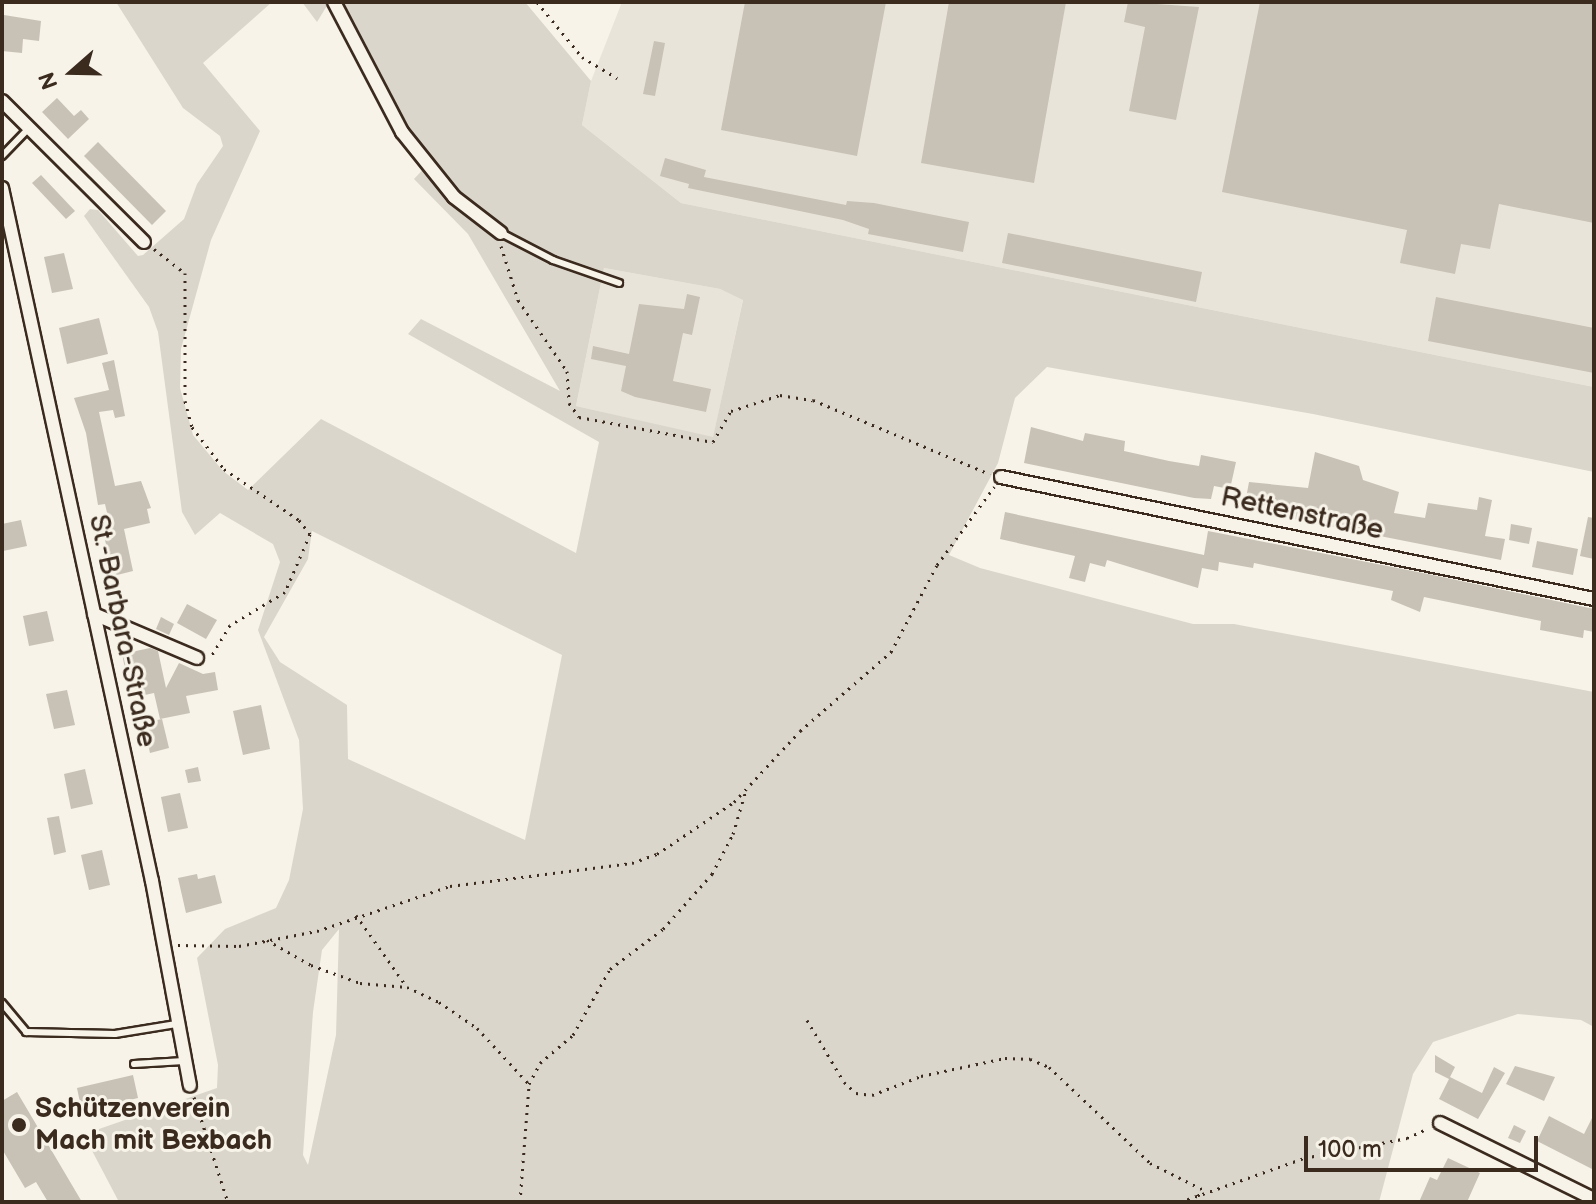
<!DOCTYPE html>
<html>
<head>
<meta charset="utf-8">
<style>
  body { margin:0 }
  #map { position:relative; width:1596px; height:1204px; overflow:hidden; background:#f7f3e8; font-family:"Balsamiq Sans",sans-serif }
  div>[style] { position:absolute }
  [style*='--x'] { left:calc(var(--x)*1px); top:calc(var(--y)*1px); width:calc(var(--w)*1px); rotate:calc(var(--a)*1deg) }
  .built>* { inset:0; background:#e9e4d9 }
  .green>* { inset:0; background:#dbd6cb }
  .building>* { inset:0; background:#c8c1b6 }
  .path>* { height:3px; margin-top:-1.5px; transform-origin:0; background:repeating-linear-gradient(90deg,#3b2a1e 0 2px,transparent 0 8px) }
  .roads { filter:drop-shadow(2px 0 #3b2a1e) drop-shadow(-2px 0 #3b2a1e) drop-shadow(0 2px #3b2a1e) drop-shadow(0 -2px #3b2a1e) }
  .service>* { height:6px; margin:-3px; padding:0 3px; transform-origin:3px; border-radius:3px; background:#f7f3e8 }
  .minor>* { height:12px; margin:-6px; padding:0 6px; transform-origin:6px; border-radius:6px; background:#f7f3e8 }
  .dots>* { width:22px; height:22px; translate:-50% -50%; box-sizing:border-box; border:4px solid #f7f3e8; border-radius:50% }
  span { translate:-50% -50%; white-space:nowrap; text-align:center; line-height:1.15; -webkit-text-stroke:6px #f7f3e8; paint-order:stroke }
  .street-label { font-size:28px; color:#3b2a1e }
  .poi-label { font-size:28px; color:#3b2a1e; font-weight:700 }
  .left { translate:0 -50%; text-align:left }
  .frame { position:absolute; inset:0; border:4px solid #3b2a1e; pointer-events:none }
  .north { position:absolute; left:32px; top:32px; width:80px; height:80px; -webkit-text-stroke:6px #f7f3e8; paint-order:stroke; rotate:250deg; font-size:22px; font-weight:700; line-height:32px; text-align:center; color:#3b2a1e }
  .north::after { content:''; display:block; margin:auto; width:28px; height:36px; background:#3b2a1e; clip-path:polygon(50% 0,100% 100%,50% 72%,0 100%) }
  .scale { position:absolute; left:1304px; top:1136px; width:234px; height:36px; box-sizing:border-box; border:4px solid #3b2a1e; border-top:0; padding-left:10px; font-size:24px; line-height:28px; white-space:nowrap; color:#3b2a1e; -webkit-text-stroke:6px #f7f3e8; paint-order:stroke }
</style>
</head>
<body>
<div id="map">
  <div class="built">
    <i style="clip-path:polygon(622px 2px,1594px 2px,1594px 387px,681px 203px,582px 125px,591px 81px)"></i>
    <i style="clip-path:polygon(604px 268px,720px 289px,743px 299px,713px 438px,576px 406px)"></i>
  </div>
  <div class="green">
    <i style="clip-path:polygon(evenodd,116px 2px,272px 2px,203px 63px,260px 131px,211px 240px,181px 349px,180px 388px,193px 435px,223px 471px,248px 490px,321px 419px,576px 553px,599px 442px,408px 334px,421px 319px,560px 391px,468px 234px,414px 179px,431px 161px,328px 4px,317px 22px,302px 2px,525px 2px,591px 81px,582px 125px,681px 203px,1594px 387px,1594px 472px,1313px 414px,1047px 367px,1015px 398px,998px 463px,949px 555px,980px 568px,1193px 624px,1234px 624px,1594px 692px,1594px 1027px,1581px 1020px,1518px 1014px,1433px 1042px,1413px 1074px,1379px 1202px,119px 1202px,89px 1145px,99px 1129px,217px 1088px,218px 1065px,197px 958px,225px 929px,276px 908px,289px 880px,303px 809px,299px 740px,258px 630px,280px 562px,273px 544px,220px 513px,195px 535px,182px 512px,158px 332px,149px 307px,84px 216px,90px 209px,98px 210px,138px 256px,143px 255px,184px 219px,197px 184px,223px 146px,220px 136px,183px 108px,116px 2px,604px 268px,720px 289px,743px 300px,713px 437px,576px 406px,604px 268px,116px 2px,312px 531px,562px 655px,525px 840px,348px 759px,347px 705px,280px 662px,264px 637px,308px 559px,312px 531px,116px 2px,339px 929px,336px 1035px,308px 1165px,303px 1155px,313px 1012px,322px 950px,339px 929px)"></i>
  </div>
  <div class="building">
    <i style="clip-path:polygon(745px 2px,886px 2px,857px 156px,721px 130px)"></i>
    <i style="clip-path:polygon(949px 2px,1066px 2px,1034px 183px,921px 163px)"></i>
    <i style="clip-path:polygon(1128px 2px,1199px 7px,1176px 120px,1129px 111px,1145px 27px,1124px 22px)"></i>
    <i style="clip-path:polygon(1260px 2px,1594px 2px,1594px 223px,1499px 204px,1490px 249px,1461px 244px,1455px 274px,1400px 263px,1407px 230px,1222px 192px)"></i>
    <i style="clip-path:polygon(4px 15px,41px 21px,39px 41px,23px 39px,22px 53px,2px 51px)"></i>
    <i style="clip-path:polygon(654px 41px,665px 43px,655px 96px,643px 94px)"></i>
    <i style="clip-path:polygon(57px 98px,74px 116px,81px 110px,89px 119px,68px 139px,42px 112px)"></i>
    <i style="clip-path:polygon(98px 142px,166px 211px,152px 225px,84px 156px)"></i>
    <i style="clip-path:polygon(665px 158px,706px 170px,704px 177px,846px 205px,847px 201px,874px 203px,969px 222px,963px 252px,868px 234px,869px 229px,843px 220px,688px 188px,689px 184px,660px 176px)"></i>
    <i style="clip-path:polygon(41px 175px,75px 211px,66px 219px,32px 183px)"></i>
    <i style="clip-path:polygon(1008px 233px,1202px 272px,1196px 302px,1002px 263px)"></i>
    <i style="clip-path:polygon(64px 253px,73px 289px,52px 293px,44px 257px)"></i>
    <i style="clip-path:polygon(687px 294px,700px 297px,692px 335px,683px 333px,673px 381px,711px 389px,706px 412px,635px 397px,621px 391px,626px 366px,591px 359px,593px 346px,629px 354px,639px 304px,684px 309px)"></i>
    <i style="clip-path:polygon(1436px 297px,1594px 328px,1594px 373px,1428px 341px)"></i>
    <i style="clip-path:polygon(99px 318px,108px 354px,67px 364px,59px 328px)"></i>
    <i style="clip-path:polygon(114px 360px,125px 416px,115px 418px,113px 410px,99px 412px,115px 486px,141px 481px,151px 508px,147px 509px,150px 523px,124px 529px,133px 571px,113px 576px,105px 540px,113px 538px,105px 504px,98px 505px,86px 433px,74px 398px,109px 390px,102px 363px)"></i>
    <i style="clip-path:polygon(1031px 427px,1083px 441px,1085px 433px,1125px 441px,1124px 451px,1169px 461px,1199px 466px,1201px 455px,1236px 462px,1230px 489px,1214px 486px,1211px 499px,1194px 498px,1024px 463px)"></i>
    <i style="clip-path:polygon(1315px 452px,1359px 466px,1363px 480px,1399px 492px,1394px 513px,1425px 518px,1428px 503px,1477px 510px,1479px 497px,1492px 500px,1485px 536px,1505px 539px,1501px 560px,1244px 509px,1249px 482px,1308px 488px)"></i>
    <i style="clip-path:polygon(1005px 512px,1204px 555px,1208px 531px,1428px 574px,1594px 609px,1594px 632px,1584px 630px,1583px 638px,1540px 630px,1541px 621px,1424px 597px,1420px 612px,1391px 600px,1393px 591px,1254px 563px,1253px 568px,1219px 562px,1218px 571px,1202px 568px,1198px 588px,1107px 560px,1105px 567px,1090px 563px,1085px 582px,1069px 578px,1075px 556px,1000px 539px)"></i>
    <i style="clip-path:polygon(1588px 517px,1594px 518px,1594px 559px,1580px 556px)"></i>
    <i style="clip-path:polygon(21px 520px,27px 546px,3px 551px,2px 524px)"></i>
    <i style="clip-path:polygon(1511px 524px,1532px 528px,1529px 544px,1509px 540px)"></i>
    <i style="clip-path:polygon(1537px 541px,1578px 549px,1573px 575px,1532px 567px)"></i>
    <i style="clip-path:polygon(187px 604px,217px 620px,206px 639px,177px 623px)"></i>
    <i style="clip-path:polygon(47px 611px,54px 641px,29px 646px,23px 616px)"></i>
    <i style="clip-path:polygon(161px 617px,174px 624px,169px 635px,156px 629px)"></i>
    <i style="clip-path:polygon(150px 648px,158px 651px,166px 688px,179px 663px,203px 674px,215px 672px,218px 690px,186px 696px,190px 713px,160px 719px,154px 693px,131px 698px,122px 654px)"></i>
    <i style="clip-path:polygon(67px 690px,75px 725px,54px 729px,46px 694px)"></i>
    <i style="clip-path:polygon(261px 705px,270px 749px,243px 755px,233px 711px)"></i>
    <i style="clip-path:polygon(162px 719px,169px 748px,150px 753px,143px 723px)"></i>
    <i style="clip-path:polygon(198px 767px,201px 781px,188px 783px,185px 770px)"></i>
    <i style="clip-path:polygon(85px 769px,93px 804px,71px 809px,64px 774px)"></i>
    <i style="clip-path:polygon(180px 793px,188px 828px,168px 832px,161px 797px)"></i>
    <i style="clip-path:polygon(59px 816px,66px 852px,54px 855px,47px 818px)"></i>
    <i style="clip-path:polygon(102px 850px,110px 885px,89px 890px,81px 855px)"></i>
    <i style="clip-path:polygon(197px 874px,198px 879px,215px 875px,222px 903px,186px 913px,178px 878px)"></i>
    <i style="clip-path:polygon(1435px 1055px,1455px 1067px,1450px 1077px,1486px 1095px,1482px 1093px,1494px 1067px,1505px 1073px,1478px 1119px,1439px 1099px,1449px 1079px,1435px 1072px)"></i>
    <i style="clip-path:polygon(1515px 1066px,1555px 1077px,1544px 1101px,1506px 1084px)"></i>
    <i style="clip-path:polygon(133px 1075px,138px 1098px,82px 1112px,77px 1088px)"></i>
    <i style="clip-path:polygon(17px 1092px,82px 1202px,48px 1202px,36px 1182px,25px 1188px,2px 1149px,2px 1101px)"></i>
    <i style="clip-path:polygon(1594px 1114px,1594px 1170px,1537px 1141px,1549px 1116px,1584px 1134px)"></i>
    <i style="clip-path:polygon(1514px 1125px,1526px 1131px,1520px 1143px,1508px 1138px)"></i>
    <i style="clip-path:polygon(1448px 1158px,1480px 1173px,1467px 1202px,1419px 1202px,1430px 1177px,1437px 1180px)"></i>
  </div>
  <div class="path">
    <i style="--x:537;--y:2;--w:71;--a:50.7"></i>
    <i style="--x:582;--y:57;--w:41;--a:31"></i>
    <i style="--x:501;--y:246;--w:57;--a:72.5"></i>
    <i style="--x:518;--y:300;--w:86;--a:55.4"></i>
    <i style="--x:567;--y:371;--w:32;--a:86"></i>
    <i style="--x:569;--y:403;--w:17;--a:54"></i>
    <i style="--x:579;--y:417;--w:136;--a:10.6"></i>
    <i style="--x:713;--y:442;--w:36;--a:-60"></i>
    <i style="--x:731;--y:411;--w:52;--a:-18.1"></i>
    <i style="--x:780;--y:395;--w:33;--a:9"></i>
    <i style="--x:813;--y:400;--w:192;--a:22.7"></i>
    <i style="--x:154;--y:249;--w:39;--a:38"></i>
    <i style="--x:185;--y:273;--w:128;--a:90"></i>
    <i style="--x:185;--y:401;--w:27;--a:75"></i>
    <i style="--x:192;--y:427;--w:53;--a:52.7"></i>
    <i style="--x:224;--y:469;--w:91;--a:34.2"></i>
    <i style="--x:299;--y:520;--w:18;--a:52"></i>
    <i style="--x:310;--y:534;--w:63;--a:113.3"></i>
    <i style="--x:285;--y:592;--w:64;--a:149"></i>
    <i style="--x:230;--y:625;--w:39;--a:121"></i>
    <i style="--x:356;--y:915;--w:88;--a:54.7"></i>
    <i style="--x:267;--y:940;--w:51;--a:29.6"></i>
    <i style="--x:311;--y:965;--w:52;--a:20.2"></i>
    <i style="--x:360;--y:983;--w:47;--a:4.9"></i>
    <i style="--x:407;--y:987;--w:35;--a:25"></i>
    <i style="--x:439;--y:1002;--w:46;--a:34.4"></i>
    <i style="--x:477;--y:1028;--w:76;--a:47.1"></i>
    <i style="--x:178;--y:945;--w:61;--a:0.9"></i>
    <i style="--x:239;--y:946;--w:79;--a:-10.9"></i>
    <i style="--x:317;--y:931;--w:140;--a:-18.7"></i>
    <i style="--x:450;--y:886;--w:183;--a:-7.2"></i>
    <i style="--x:632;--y:863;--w:27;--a:-20"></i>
    <i style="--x:657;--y:854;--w:93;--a:-34"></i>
    <i style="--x:734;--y:802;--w:97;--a:-47.1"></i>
    <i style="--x:800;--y:731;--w:121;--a:-41"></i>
    <i style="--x:891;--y:652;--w:98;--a:-62.1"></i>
    <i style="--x:937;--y:565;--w:97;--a:-53.8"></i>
    <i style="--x:807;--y:1020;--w:72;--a:59.2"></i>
    <i style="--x:844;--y:1082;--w:16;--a:43"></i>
    <i style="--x:856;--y:1093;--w:16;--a:7"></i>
    <i style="--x:872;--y:1095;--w:53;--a:-21.2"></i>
    <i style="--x:921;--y:1076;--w:86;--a:-12.1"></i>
    <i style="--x:1005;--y:1058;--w:25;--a:2"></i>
    <i style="--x:1030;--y:1059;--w:21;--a:23"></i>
    <i style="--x:1049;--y:1067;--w:139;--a:43.5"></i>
    <i style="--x:1150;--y:1163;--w:60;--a:26.6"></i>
    <i style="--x:194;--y:1097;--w:110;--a:72.1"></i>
    <i style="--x:520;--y:1202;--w:118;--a:-85.6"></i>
    <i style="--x:529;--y:1084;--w:24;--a:-62"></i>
    <i style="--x:540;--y:1063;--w:43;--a:-40.3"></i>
    <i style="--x:573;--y:1035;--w:76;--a:-60.7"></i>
    <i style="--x:610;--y:969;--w:66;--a:-37"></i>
    <i style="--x:663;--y:929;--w:74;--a:-48.3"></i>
    <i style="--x:712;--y:874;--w:45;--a:-62.3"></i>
    <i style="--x:733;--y:834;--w:46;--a:-73.5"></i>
    <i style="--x:1180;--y:1202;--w:132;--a:-19.5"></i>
    <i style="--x:1304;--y:1158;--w:105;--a:-11"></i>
    <i style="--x:1407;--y:1138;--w:23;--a:-25"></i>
    <i style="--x:1193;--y:1202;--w:13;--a:-51"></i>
  </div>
  <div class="roads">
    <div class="service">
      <i style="--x:2;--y:156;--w:40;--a:-46"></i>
      <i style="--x:501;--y:233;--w:59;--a:27.4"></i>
      <i style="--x:553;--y:260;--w:70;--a:19.2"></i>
      <i style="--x:2;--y:1003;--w:38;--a:50"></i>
      <i style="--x:26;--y:1032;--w:89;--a:1.3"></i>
      <i style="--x:115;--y:1034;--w:62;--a:-9.3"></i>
      <i style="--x:134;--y:1064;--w:50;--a:-3.4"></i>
    </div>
    <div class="minor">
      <i style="--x:334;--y:2;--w:147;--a:62.4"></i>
      <i style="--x:402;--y:132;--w:83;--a:51.3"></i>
      <i style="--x:454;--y:197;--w:59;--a:37.5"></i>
      <i style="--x:2;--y:101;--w:200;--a:44.8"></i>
      <i style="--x:2;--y:188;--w:709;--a:77.79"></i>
      <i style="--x:152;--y:881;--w:208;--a:79.5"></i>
      <i style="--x:1001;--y:477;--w:605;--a:11.63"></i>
      <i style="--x:94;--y:614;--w:112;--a:23.1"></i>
      <i style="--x:1440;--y:1123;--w:172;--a:26.3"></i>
    </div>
  </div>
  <div class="dots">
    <i style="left:19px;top:1125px;background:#3b2a1e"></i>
  </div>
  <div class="street-label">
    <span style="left:1302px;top:514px;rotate:12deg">Rettenstraße</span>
    <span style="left:122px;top:631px;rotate:78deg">St.-Barbara-Straße</span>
  </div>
  <div class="poi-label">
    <span class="left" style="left:35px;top:1125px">Schützenverein<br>Mach mit Bexbach</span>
  </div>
  <div class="frame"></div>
  <div class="north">N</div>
  <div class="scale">100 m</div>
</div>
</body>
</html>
